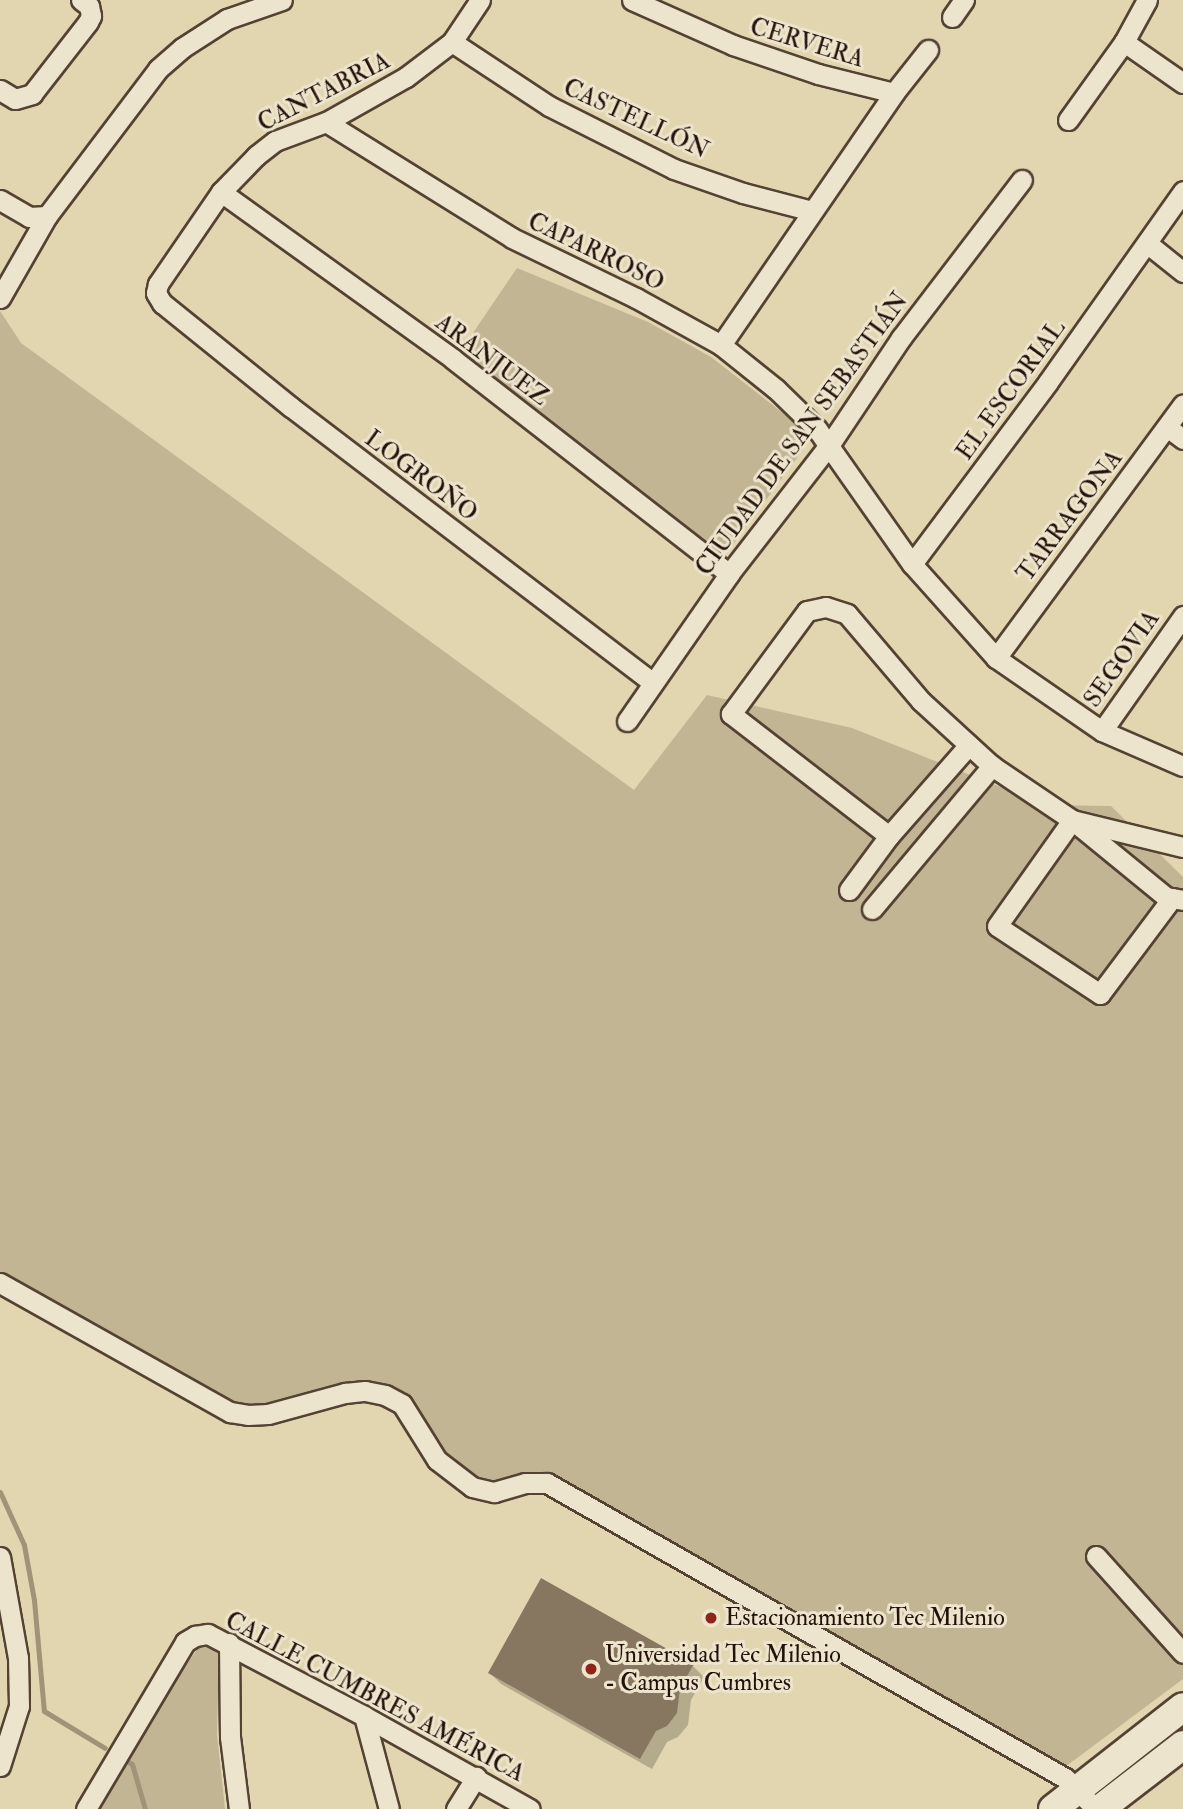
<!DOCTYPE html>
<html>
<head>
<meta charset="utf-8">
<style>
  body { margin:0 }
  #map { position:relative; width:1183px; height:1809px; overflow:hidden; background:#e2d6b0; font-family:"IM FELL Double Pica",serif }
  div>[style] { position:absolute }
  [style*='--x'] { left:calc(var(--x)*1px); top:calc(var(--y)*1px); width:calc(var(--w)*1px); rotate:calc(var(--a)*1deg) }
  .green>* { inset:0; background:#c2b594 }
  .shadow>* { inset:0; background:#0003 }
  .stream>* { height:5px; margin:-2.5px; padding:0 2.5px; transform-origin:2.5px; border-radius:2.5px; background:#a19377 }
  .building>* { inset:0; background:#877760 }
  .roads { filter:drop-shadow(2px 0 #544233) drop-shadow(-2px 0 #544233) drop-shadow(0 2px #544233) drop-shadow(0 -2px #544233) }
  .street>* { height:19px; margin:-9.5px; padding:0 9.5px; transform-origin:9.5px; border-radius:9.5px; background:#ece4cc }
  .secondary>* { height:28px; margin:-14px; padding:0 14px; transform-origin:14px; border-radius:14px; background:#ece4cc }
  .dots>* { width:19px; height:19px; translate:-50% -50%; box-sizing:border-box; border:4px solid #ece4cc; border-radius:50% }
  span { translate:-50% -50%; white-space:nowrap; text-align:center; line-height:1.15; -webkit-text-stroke:6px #ece4cc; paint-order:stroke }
  .street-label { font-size:24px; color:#241109 }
  .poi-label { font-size:24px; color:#241109 }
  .left { translate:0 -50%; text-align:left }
</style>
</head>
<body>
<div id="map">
  <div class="green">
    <i style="clip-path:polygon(517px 268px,648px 322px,711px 357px,801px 427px,805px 436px,802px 451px,732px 546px,719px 550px,708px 545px,458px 355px)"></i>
    <i style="clip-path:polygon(0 311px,21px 343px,634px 790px,707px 695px,852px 728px,1046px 805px,1111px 806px,1183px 877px,1183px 1679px,1065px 1767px,541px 1479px,496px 1491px,467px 1482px,434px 1439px,382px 1391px,273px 1407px,222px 1406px,0 1281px)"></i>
    <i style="clip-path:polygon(199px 1647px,208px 1647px,219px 1654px,217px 1734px,225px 1809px,100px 1809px,167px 1692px)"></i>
  </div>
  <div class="shadow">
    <i style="clip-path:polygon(693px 1666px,704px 1677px,691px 1700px,688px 1725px,678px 1737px,667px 1742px,652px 1769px,501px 1684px,490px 1673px)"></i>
  </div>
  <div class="stream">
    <i style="--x:0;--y:1492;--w:58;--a:65.6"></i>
    <i style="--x:24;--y:1545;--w:56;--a:79.7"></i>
    <i style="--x:34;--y:1600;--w:111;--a:84.9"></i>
    <i style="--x:44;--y:1711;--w:71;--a:31.2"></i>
    <i style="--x:124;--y:1759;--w:9;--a:32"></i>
    <i style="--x:132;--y:1764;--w:47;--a:73.9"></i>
  </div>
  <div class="building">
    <i style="clip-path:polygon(541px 1578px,694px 1664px,680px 1688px,677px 1713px,667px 1726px,656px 1731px,640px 1759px,488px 1673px)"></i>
  </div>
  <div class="roads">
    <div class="street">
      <i style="--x:480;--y:0;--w:50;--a:123.7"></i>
      <i style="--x:452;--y:42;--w:58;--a:142.7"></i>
      <i style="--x:406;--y:77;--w:92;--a:150.6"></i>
      <i style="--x:326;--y:122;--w:54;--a:159.6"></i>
      <i style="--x:275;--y:141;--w:24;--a:142"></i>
      <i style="--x:256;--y:156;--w:50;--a:134.2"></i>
      <i style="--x:221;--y:192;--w:112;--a:124.4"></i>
      <i style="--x:158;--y:284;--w:9;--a:103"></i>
      <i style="--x:156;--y:293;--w:12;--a:59"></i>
      <i style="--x:162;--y:303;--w:166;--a:38.9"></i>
      <i style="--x:291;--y:407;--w:455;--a:37.3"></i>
      <i style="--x:632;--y:0;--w:111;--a:24"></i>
      <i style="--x:733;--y:45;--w:90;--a:18.8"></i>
      <i style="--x:818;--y:74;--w:78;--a:14"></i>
      <i style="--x:952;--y:17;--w:21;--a:-55"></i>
      <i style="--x:452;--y:42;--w:116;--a:33.4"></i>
      <i style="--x:549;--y:106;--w:140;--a:26.7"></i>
      <i style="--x:674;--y:169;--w:73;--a:19.2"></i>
      <i style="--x:743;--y:193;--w:71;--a:14.6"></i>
      <i style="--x:1124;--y:42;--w:72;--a:34.8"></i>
      <i style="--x:0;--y:90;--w:17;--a:31"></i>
      <i style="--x:15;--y:99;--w:18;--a:-16"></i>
      <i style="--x:32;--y:94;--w:91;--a:-52.1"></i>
      <i style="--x:88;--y:22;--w:7;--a:-63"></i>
      <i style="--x:91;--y:16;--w:10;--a:-101"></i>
      <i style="--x:89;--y:6;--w:10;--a:-143"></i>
      <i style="--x:1068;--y:120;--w:96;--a:-54.3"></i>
      <i style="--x:1124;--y:42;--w:48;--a:-61.3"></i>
      <i style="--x:326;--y:122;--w:219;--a:31.9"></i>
      <i style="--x:512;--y:238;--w:138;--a:25.8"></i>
      <i style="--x:636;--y:298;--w:97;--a:28.9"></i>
      <i style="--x:721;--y:345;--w:70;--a:38.7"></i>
      <i style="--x:776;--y:389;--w:57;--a:44.3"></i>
      <i style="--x:817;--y:429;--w:165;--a:54.9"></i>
      <i style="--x:912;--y:564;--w:126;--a:48.2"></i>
      <i style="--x:996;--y:658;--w:129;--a:34.6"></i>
      <i style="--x:1102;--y:731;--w:88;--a:23.4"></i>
      <i style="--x:221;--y:192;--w:286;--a:35.7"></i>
      <i style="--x:453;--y:359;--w:350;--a:37.9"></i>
      <i style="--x:0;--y:200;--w:34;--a:30"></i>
      <i style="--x:29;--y:217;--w:18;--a:-3"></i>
      <i style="--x:1148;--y:244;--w:45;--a:38.7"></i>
      <i style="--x:0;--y:298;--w:95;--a:-60.2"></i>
      <i style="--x:47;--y:216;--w:184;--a:-52.9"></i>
      <i style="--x:158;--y:69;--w:32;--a:-41"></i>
      <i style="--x:182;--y:48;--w:54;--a:-32.8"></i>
      <i style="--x:227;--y:19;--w:58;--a:-19.1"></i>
      <i style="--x:721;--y:345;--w:306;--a:-55.5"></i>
      <i style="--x:894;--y:93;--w:55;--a:-51.7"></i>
      <i style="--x:1167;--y:427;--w:20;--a:37"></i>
      <i style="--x:912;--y:564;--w:227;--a:-53.2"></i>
      <i style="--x:1048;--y:382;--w:234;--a:-54.7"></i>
      <i style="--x:996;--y:658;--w:315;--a:-53.6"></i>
      <i style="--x:627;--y:721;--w:179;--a:-55.2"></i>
      <i style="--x:729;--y:574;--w:165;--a:-52.2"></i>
      <i style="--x:830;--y:444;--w:128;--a:-56.2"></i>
      <i style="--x:901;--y:338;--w:199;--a:-52.6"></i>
      <i style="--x:1102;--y:731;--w:141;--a:-54.8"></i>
      <i style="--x:889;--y:836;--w:121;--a:-48.7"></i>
      <i style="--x:849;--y:890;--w:67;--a:-53.5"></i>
      <i style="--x:889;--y:836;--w:200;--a:-142.3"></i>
      <i style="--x:731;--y:714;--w:128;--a:-53.6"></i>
      <i style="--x:807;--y:611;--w:19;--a:-12"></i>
      <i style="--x:826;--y:607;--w:22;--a:18"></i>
      <i style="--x:847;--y:614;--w:114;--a:49.6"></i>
      <i style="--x:921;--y:701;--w:96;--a:42.5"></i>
      <i style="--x:992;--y:766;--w:97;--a:34"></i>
      <i style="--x:1072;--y:820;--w:122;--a:39.3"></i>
      <i style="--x:1166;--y:897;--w:17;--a:10"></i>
      <i style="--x:1172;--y:898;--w:120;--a:126.9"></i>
      <i style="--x:1100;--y:994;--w:123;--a:-146.6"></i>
      <i style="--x:997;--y:926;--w:130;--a:-54.7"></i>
      <i style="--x:1072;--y:820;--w:114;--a:13.7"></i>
      <i style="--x:872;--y:909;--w:187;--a:-50"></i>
      <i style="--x:0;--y:1283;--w:264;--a:29.3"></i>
      <i style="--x:230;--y:1412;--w:18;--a:9"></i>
      <i style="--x:248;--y:1415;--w:20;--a:-3"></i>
      <i style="--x:268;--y:1414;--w:80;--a:-15.3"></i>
      <i style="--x:345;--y:1393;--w:20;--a:-6"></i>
      <i style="--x:365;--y:1391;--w:20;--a:11"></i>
      <i style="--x:385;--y:1395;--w:19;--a:28"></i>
      <i style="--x:402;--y:1404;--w:66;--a:58"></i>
      <i style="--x:437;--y:1460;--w:44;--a:37.6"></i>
      <i style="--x:472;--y:1487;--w:23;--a:13"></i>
      <i style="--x:494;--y:1492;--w:32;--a:-16"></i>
      <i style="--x:525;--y:1483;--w:22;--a:0"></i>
      <i style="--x:547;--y:1483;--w:596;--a:29.66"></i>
      <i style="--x:1065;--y:1778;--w:44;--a:45"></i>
      <i style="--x:1096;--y:1556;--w:130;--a:48.1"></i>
      <i style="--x:0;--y:1557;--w:103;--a:79.9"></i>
      <i style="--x:18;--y:1658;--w:48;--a:88.8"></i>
      <i style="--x:19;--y:1706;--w:63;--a:107.6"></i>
      <i style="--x:229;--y:1643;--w:94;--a:89.4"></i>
      <i style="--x:230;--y:1737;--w:73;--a:82.9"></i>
      <i style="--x:364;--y:1716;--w:96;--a:75"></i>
      <i style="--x:86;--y:1809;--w:194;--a:-59.3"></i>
      <i style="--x:185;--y:1642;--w:12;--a:-31"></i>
      <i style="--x:195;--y:1636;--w:13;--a:-9"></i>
      <i style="--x:208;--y:1634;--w:176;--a:27.7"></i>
      <i style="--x:364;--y:1716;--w:190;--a:29.3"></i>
      <i style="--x:456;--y:1809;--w:38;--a:-58"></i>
    </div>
    <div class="secondary">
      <i style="--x:1053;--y:1809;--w:165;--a:-38.1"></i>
      <i style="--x:1100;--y:1809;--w:105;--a:-37.6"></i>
    </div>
  </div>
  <div class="dots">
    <i style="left:711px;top:1618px;background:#8f2418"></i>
    <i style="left:591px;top:1669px;background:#8f2418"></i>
  </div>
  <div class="street-label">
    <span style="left:807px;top:43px;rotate:17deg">CERVERA</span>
    <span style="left:324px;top:92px;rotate:-27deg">CANTABRIA</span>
    <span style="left:636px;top:119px;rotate:25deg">CASTELLÓN</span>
    <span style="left:596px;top:252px;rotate:26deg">CAPARROSO</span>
    <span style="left:492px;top:360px;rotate:37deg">ARANJUEZ</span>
    <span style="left:1011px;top:390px;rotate:-54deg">EL ESCORIAL</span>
    <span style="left:802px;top:434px;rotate:-54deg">CIUDAD DE SAN SEBASTIÁN</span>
    <span style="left:421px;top:476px;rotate:37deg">LOGROÑO</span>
    <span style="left:1070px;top:516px;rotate:-53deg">TARRAGONA</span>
    <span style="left:1122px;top:659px;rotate:-55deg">SEGOVIA</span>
    <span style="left:375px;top:1697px;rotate:28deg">CALLE CUMBRES AMÉRICA</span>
  </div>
  <div class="poi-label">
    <span class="left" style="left:725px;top:1618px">Estacionamiento Tec Milenio</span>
    <span class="left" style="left:605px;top:1669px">Universidad Tec Milenio<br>- Campus Cumbres</span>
  </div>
</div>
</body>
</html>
